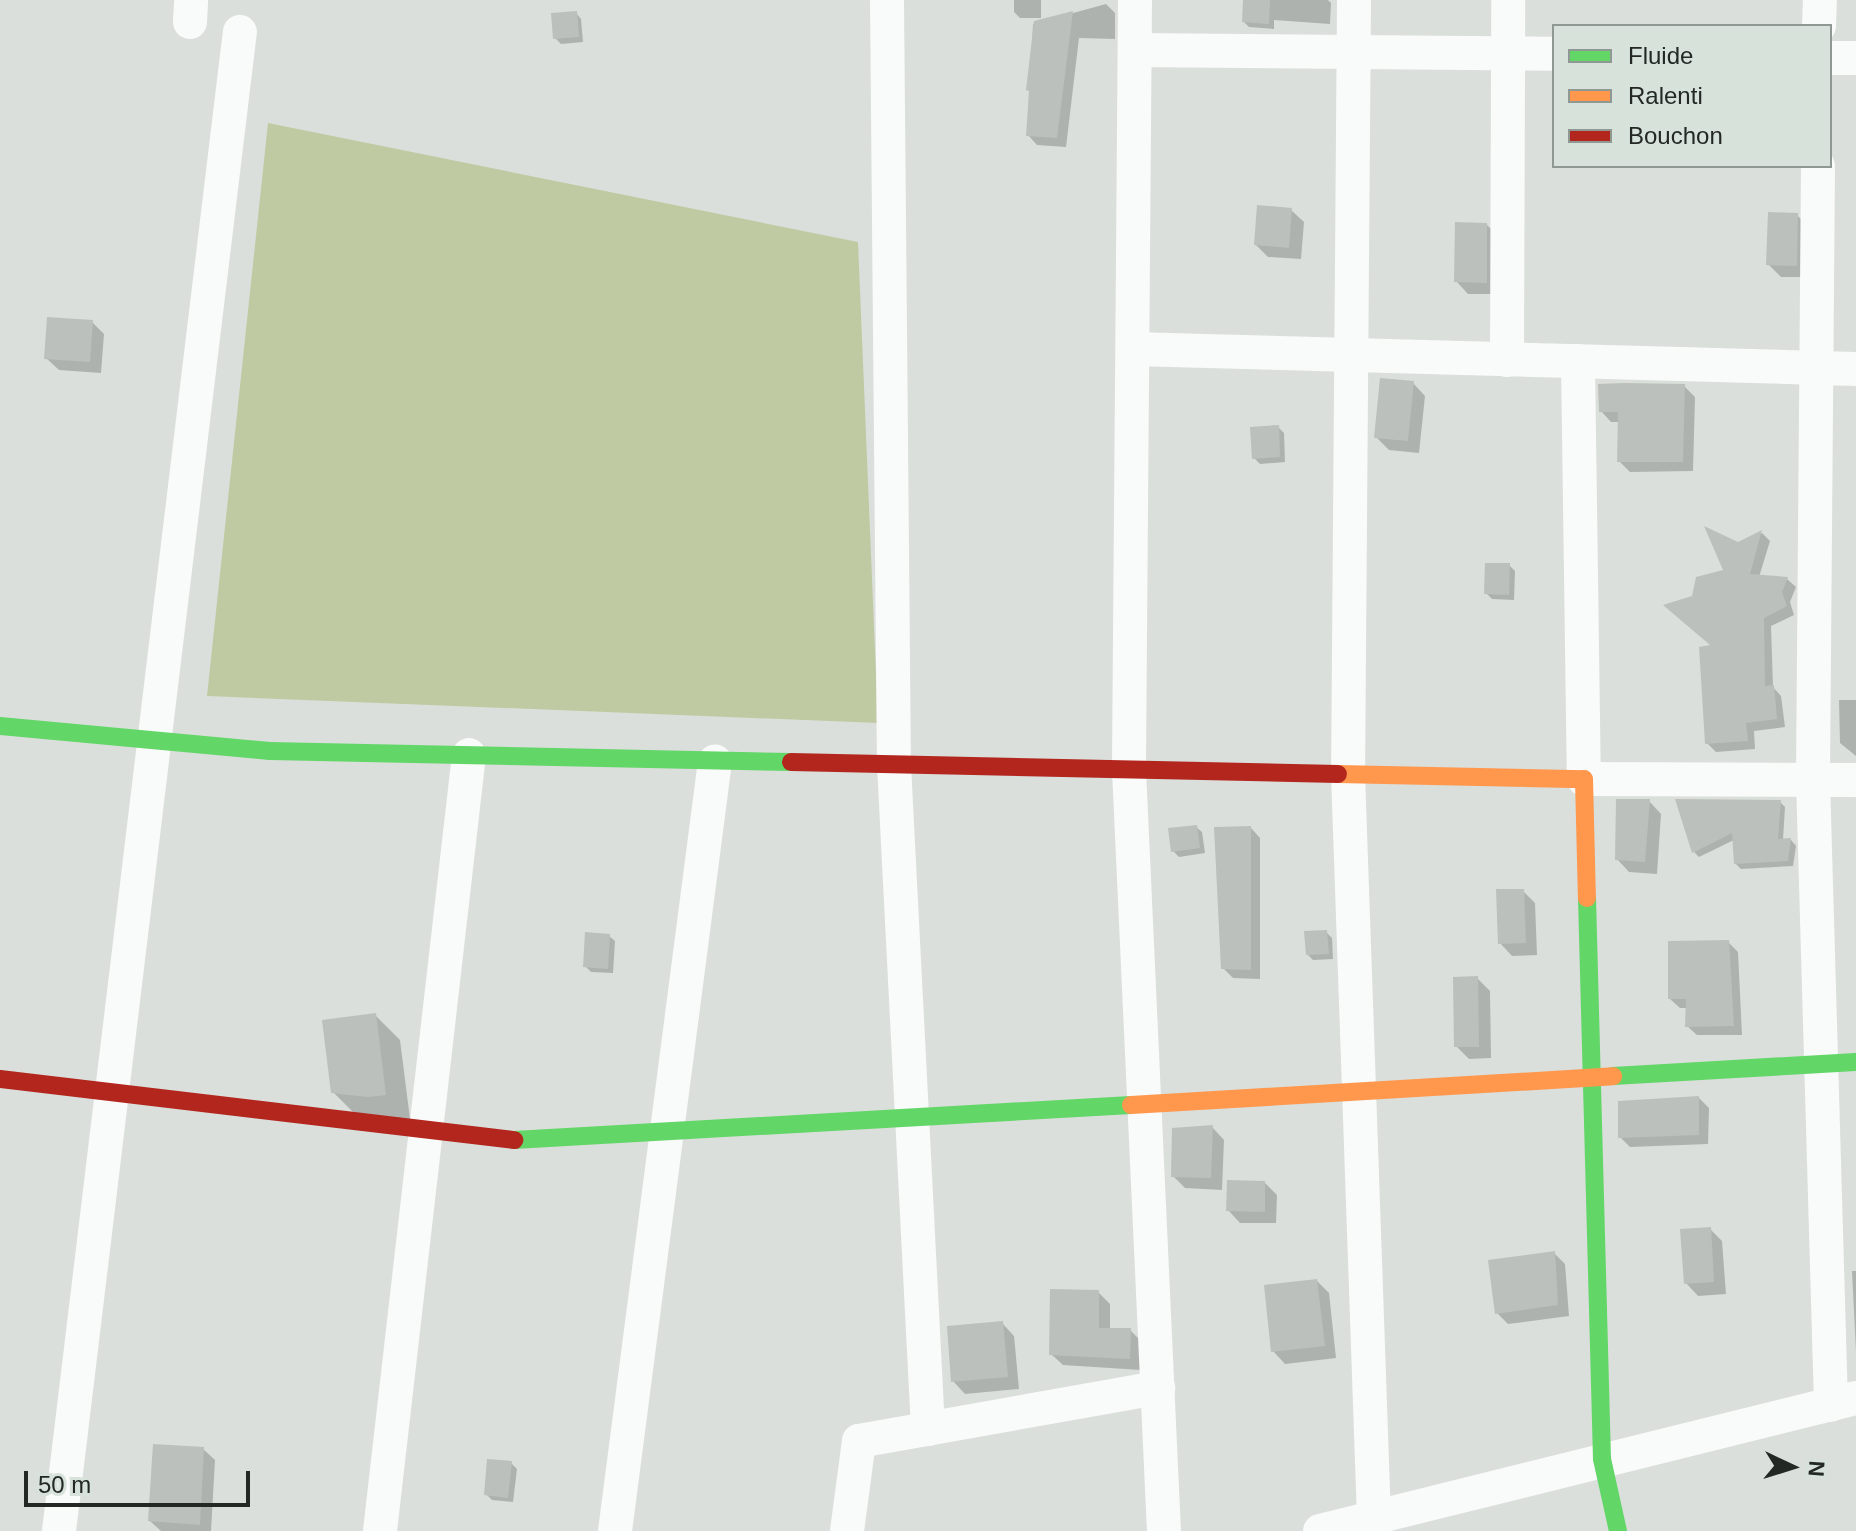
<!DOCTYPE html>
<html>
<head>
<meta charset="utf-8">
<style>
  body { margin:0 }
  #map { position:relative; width:1856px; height:1531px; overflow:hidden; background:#dadfdb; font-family:Helvetica,sans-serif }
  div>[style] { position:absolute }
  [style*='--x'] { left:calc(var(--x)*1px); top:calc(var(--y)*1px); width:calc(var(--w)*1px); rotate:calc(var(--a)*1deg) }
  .green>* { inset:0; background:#c0caa2 }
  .shadow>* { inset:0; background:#0003 }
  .building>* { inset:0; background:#bcc0bc }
  .street>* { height:34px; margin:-17px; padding:0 17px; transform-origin:17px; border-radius:17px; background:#f9fafa }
  .fast>* { height:18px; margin:-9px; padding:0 9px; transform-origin:9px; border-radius:9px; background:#63d668 }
  .slow>* { height:18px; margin:-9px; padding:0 9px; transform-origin:9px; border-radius:9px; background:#ff974d }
  .jam>* { height:18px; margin:-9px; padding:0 9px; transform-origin:9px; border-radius:9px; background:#b3261e }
  span { translate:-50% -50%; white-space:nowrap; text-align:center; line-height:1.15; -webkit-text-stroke:6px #d7e2da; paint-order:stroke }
  .legend { position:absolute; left:1552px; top:24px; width:280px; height:144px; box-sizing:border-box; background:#d7e2da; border:2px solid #8f9892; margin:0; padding:10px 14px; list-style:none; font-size:24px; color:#232825 }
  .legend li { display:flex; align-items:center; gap:16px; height:40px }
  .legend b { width:40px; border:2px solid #8f9892 }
  .north { position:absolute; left:1752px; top:1427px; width:80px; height:80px; -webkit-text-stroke:6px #d7e2da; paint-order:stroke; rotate:94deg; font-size:22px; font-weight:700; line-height:32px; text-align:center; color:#232825 }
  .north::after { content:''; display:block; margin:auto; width:28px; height:36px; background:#232825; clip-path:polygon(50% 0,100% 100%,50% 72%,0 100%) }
  .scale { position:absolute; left:24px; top:1471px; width:226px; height:36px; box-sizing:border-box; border:4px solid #232825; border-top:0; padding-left:10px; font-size:24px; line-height:28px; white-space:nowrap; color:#232825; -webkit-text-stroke:6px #d7e2da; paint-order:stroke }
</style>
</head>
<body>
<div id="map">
  <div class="green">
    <i style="clip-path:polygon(268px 123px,858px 242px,878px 723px,207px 696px)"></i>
  </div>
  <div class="shadow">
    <i style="clip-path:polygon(1014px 0,1041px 0,1041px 18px,1020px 18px,1014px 12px)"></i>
    <i style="clip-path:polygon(1245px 0,1328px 0,1331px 3px,1330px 24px,1274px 20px,1274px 29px,1249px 27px,1244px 22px)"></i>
    <i style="clip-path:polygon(1106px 4px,1115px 13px,1115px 39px,1079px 38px,1066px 147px,1037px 145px,1028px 135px,1033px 24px)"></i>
    <i style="clip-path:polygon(576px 13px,581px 19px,583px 42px,561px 44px,555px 38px)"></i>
    <i style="clip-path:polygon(1291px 210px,1304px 222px,1301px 259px,1268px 257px,1256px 245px)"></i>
    <i style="clip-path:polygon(1797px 215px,1809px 228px,1809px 277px,1781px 277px,1768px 264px)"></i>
    <i style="clip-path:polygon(1487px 225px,1499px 237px,1498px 294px,1468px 294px,1456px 281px)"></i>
    <i style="clip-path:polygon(92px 322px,104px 334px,101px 373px,59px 370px,46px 358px)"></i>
    <i style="clip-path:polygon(1413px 383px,1425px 396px,1419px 453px,1389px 450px,1376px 437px)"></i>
    <i style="clip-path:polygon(1684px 386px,1695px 397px,1693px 471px,1630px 472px,1619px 461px,1619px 422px,1611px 422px,1601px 411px)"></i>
    <i style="clip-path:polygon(1278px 427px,1284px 433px,1285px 462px,1260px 464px,1254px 458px)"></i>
    <i style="clip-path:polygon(1762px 533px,1770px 541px,1759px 577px,1787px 579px,1796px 587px,1790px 602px,1794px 615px,1771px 626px,1773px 687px,1781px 696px,1785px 727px,1754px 731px,1755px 749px,1716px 752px,1707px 743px,1713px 646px,1693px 597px,1726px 572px,1738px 544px)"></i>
    <i style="clip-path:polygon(1509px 565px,1515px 571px,1514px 600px,1492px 599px,1486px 593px)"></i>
    <i style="clip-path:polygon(1839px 700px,1856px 700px,1856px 756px,1840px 743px)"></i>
    <i style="clip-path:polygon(1649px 801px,1661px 814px,1657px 874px,1629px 872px,1617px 859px)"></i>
    <i style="clip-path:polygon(1780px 802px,1785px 807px,1783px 840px,1791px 840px,1796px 846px,1793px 866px,1741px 869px,1736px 864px,1734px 840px,1699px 857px,1694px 852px)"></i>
    <i style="clip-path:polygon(1196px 827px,1202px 832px,1205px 853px,1179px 857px,1173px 851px)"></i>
    <i style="clip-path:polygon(1251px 828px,1260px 838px,1260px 979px,1233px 978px,1223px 968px)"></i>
    <i style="clip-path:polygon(1523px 891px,1535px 903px,1537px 955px,1512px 956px,1500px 943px)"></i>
    <i style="clip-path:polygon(1326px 932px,1332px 938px,1333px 959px,1313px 960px,1308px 955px)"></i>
    <i style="clip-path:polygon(609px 936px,615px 941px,613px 973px,591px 972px,585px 966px)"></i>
    <i style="clip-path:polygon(1728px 942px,1738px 952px,1742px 1035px,1697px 1035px,1687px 1026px,1687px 1008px,1680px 1008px,1670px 999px)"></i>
    <i style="clip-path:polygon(1477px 978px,1490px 991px,1491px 1058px,1469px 1059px,1456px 1046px)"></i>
    <i style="clip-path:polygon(375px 1015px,400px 1040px,410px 1119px,358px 1117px,333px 1092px)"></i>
    <i style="clip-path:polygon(1699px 1098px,1709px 1108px,1708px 1144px,1630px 1147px,1620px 1137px)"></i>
    <i style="clip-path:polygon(1212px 1127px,1224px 1140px,1222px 1190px,1185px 1188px,1173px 1176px)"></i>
    <i style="clip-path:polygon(1264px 1182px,1277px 1195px,1276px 1223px,1240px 1223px,1228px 1210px)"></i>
    <i style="clip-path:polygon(1710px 1229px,1722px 1241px,1726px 1294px,1698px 1296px,1686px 1283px)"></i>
    <i style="clip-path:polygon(1554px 1253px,1565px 1264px,1569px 1316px,1508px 1324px,1497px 1313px)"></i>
    <i style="clip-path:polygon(1852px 1271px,1856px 1271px,1856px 1352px)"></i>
    <i style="clip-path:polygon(1317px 1281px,1329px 1293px,1336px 1358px,1285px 1364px,1273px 1351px)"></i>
    <i style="clip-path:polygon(1098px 1292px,1110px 1304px,1110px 1330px,1130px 1330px,1142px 1342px,1141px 1370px,1063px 1365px,1051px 1354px)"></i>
    <i style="clip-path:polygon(1002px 1323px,1014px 1336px,1019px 1389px,965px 1394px,953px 1381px)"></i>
    <i style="clip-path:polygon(203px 1449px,215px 1460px,211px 1531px,161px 1531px,150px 1521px)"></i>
    <i style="clip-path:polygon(511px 1463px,517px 1469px,513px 1502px,492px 1500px,486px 1494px)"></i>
  </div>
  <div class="building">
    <i style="clip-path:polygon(1243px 0,1270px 0,1269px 24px,1242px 22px)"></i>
    <i style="clip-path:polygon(577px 11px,579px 37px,553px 39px,551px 13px)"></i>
    <i style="clip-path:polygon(1073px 11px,1057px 138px,1026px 136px,1029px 91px,1026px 90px,1034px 21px)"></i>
    <i style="clip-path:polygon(1257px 205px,1292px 208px,1289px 248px,1254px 245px)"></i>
    <i style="clip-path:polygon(1768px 212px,1798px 213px,1797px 266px,1766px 265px)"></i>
    <i style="clip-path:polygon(1455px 222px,1487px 223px,1487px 283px,1454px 282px)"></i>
    <i style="clip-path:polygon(47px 317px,93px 320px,90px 362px,44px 359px)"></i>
    <i style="clip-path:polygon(1380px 378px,1414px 381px,1408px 441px,1374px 438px)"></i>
    <i style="clip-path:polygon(1624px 383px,1685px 384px,1683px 462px,1617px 462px,1618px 412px,1599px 412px,1598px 384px)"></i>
    <i style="clip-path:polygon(1279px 425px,1280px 457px,1252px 459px,1250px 427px)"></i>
    <i style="clip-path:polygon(1704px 526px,1738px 542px,1762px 530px,1750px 574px,1788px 577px,1782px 592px,1787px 606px,1764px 618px,1765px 686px,1774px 685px,1777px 719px,1746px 723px,1748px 741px,1705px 744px,1699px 647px,1710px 645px,1663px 605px,1692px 596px,1696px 577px,1723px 570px)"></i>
    <i style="clip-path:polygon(1485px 563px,1510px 563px,1509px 595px,1484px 594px)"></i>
    <i style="clip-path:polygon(1616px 799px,1650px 799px,1645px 862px,1615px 860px)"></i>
    <i style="clip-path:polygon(1675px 799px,1781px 800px,1778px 839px,1791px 838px,1788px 861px,1734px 864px,1732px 833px,1692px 853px)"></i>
    <i style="clip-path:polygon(1197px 825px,1200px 848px,1171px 852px,1168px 828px)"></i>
    <i style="clip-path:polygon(1251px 826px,1251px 970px,1221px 969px,1214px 827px)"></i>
    <i style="clip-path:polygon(1496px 889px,1524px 889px,1526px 943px,1498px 944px)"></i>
    <i style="clip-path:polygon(1327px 930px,1329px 954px,1306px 955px,1304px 931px)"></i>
    <i style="clip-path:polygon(585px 932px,610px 934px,608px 969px,583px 967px)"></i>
    <i style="clip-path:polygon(1729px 940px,1734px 1026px,1685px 1027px,1686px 999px,1668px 999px,1668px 941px)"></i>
    <i style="clip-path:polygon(1478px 976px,1479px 1047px,1454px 1047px,1453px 977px)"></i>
    <i style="clip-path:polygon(376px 1013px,386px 1095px,368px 1097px,331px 1093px,322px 1020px)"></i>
    <i style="clip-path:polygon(1699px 1096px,1699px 1135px,1618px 1138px,1618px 1101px)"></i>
    <i style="clip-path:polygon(1213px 1125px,1211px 1178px,1171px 1177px,1172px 1128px)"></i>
    <i style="clip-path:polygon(1227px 1180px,1265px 1181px,1265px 1212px,1226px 1211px)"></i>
    <i style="clip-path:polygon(1711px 1227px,1714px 1282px,1684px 1284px,1680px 1229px)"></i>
    <i style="clip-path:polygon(1555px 1251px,1558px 1305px,1495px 1314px,1488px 1260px)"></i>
    <i style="clip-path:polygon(1317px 1279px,1325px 1346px,1271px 1352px,1264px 1285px)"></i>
    <i style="clip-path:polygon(1050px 1289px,1099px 1290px,1099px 1328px,1131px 1328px,1130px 1359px,1049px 1355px)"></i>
    <i style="clip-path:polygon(1003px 1321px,1008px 1377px,951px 1382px,947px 1326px)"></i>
    <i style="clip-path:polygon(153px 1444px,204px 1447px,200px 1525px,148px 1521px)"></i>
    <i style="clip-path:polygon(487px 1459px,512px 1461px,508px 1498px,484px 1495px)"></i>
  </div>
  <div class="street">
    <i style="--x:887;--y:0;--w:765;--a:89.48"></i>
    <i style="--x:894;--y:765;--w:665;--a:87.07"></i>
    <i style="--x:1135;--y:0;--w:770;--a:90.45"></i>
    <i style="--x:1129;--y:770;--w:762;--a:87.37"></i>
    <i style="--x:1354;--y:0;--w:774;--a:90.44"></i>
    <i style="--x:1348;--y:774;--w:743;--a:88"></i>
    <i style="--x:190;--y:22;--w:22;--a:-87"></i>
    <i style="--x:1819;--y:26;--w:26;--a:-88"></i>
    <i style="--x:1135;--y:50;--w:419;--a:0.5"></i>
    <i style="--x:1830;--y:58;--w:26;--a:0"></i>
    <i style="--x:1818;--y:166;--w:614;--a:90.47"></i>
    <i style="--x:1813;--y:780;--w:625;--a:88.35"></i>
    <i style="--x:1133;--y:349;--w:723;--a:1.58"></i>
    <i style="--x:1507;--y:360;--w:360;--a:-89.8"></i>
    <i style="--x:1578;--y:361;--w:418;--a:89.2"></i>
    <i style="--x:1584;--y:779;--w:272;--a:0.2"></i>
    <i style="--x:59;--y:1531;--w:1510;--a:-83.12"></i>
    <i style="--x:380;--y:1531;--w:781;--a:-83.46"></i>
    <i style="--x:615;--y:1531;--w:776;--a:-82.6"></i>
    <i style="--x:847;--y:1531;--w:91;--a:-82.4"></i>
    <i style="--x:859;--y:1441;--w:304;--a:-10.1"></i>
    <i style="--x:1320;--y:1531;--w:552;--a:-13.94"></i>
  </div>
  <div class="fast">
    <i style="--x:0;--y:726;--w:271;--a:5.3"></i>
    <i style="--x:270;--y:751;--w:521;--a:1.21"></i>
    <i style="--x:1587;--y:898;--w:561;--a:88.47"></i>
    <i style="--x:1602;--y:1459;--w:74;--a:77.5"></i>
    <i style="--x:1613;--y:1076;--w:243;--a:-3.3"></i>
    <i style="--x:514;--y:1140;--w:618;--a:-3.25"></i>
  </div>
  <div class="slow">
    <i style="--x:1338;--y:774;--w:246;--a:1.2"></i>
    <i style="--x:1584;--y:779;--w:119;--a:88.6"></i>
    <i style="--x:1131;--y:1105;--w:483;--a:-3.4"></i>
  </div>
  <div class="jam">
    <i style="--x:791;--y:762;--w:547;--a:1.26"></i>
    <i style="--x:0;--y:1079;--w:518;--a:6.77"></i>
  </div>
  <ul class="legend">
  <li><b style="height:10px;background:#63d668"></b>Fluide</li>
  <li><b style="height:10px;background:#ff974d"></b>Ralenti</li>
  <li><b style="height:10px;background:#b3261e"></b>Bouchon</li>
  </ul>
  <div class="north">N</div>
  <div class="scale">50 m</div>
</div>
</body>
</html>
